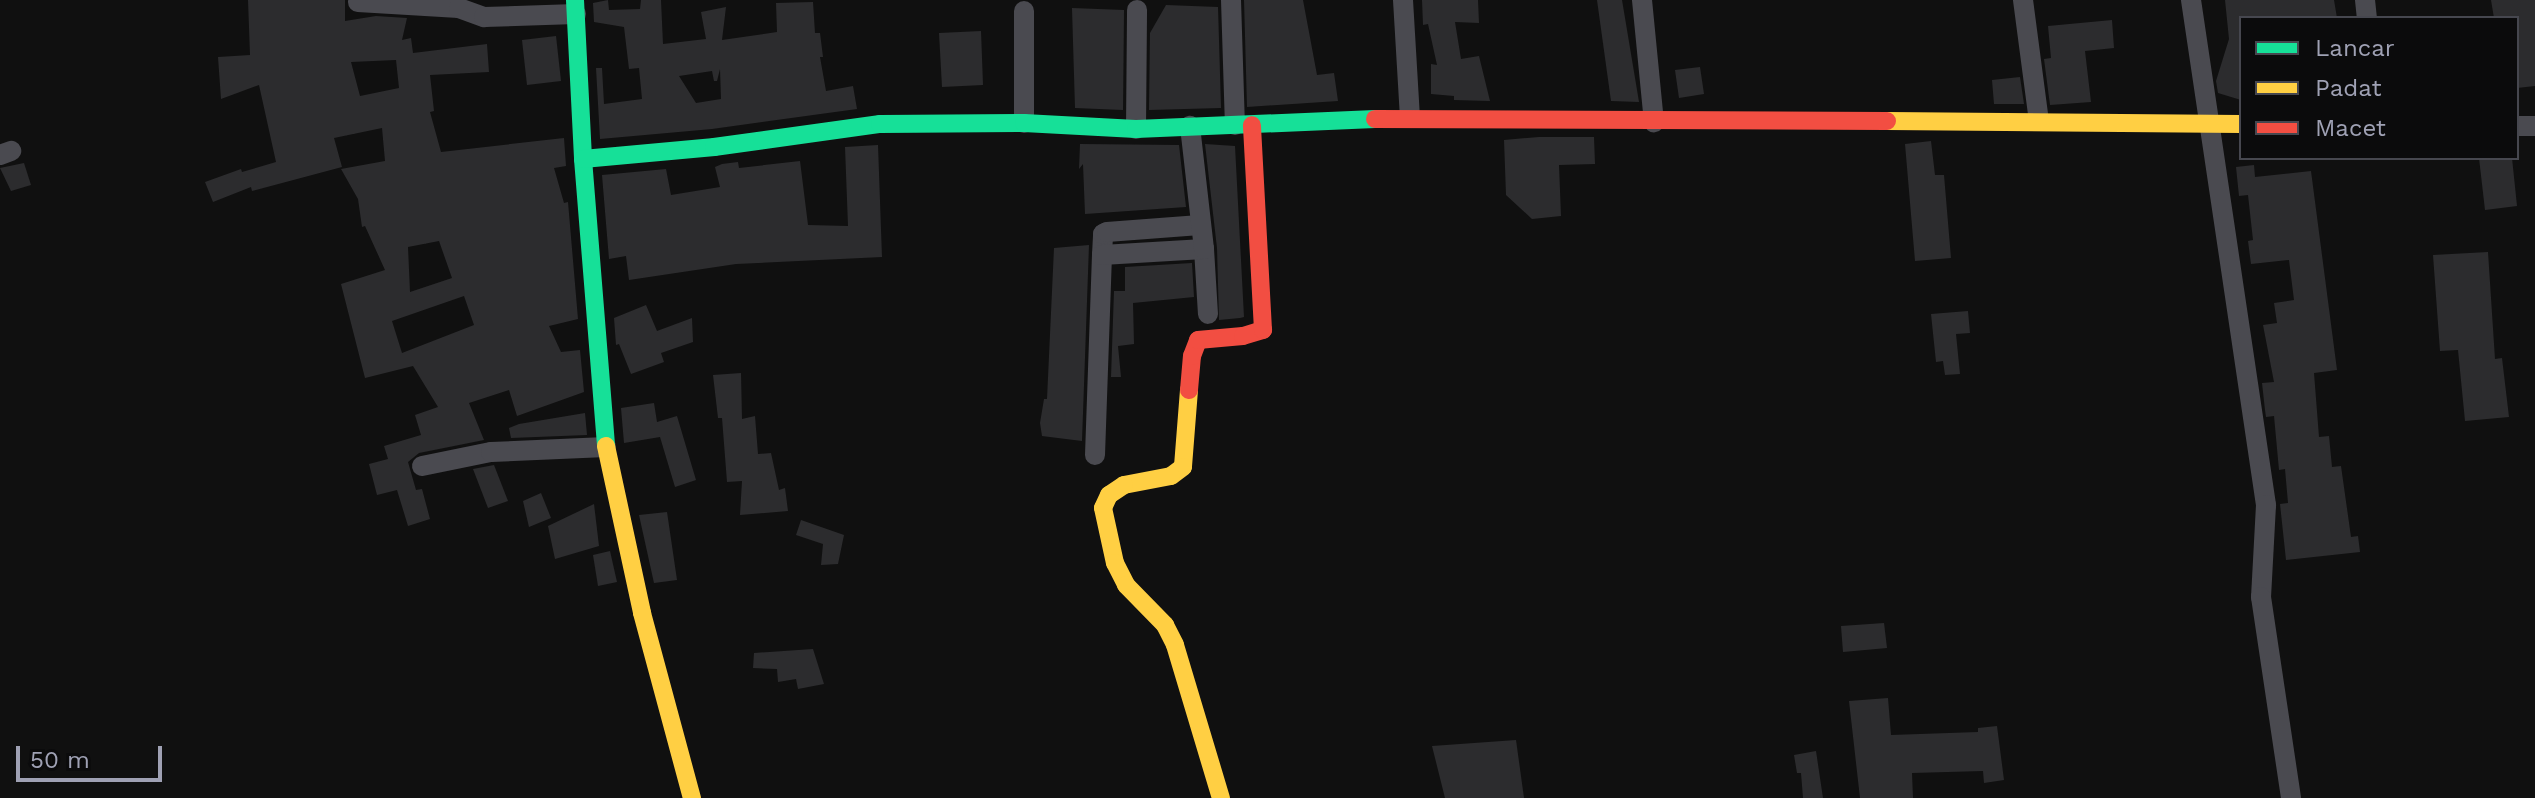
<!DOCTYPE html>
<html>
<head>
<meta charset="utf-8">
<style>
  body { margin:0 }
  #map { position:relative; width:2535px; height:798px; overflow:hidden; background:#101010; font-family:"Work Sans",sans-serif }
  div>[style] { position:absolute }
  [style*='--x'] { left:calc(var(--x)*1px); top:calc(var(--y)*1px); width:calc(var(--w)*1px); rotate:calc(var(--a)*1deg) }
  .building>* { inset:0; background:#2c2c2e }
  .street>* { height:20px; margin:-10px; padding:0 10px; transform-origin:10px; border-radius:10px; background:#4a4a50 }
  .fast>* { height:18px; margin:-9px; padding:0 9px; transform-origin:9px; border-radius:9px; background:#16e098 }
  .slow>* { height:18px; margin:-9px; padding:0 9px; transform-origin:9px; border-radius:9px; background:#ffcf43 }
  .jam>* { height:18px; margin:-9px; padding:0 9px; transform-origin:9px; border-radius:9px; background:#f24e42 }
  span { translate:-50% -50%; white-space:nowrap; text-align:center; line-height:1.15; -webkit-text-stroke:8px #0b0b0c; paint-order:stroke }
  .legend { position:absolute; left:2239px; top:16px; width:280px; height:144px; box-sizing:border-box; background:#0b0b0c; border:2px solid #46474f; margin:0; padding:10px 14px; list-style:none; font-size:24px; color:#9fa1b4 }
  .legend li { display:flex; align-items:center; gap:16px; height:40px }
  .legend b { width:40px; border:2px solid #46474f }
  .scale { position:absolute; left:16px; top:746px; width:146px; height:36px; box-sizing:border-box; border:4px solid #9fa1b4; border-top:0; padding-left:10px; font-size:24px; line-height:28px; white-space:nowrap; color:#9fa1b4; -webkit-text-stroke:6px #0b0b0c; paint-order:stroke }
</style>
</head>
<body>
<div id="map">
  <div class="building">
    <i style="clip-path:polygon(evenodd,248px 0,345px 0,345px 21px,376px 16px,407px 18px,402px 40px,411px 38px,413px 53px,487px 44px,489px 72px,430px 75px,434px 111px,430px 112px,441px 152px,564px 138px,566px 166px,554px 168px,564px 203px,568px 202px,578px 319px,549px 326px,561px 352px,580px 350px,584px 392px,517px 416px,509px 390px,469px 403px,484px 440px,419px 453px,408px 462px,416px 490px,422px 489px,430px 519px,408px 526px,397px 490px,377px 495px,369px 464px,388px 459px,384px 446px,421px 435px,415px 415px,438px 407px,413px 366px,365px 378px,341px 284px,385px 270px,365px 226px,362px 227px,358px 199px,341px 169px,385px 161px,382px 128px,334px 138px,342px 167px,252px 191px,251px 187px,213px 202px,205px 182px,241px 169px,242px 172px,276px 162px,259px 85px,221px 99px,218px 57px,250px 55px,248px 0,396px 60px,399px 88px,360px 96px,351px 62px,396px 60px,248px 0,439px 241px,452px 278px,410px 292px,408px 247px,439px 241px,248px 0,464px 296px,474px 325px,402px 353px,392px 321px,464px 296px)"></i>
    <i style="clip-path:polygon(evenodd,608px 0,609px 10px,640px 9px,641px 0,661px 0,663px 44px,706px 39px,701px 12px,726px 7px,722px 40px,777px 32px,776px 3px,813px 2px,815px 33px,820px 33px,823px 57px,820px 57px,826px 91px,853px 86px,857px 109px,712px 129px,600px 139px,596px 68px,602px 68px,604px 104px,642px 99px,639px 68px,629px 69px,624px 27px,594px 22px,593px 3px,608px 0,720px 69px,721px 99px,696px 103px,679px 76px,712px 71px,714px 81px,717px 81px,720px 69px)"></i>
    <i style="clip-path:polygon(1244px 0,1303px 0,1317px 75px,1334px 73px,1338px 101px,1247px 107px)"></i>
    <i style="clip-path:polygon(1422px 0,1478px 0,1479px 23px,1455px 22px,1461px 59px,1479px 56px,1490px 101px,1454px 100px,1454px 96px,1431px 94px,1431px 64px,1437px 65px,1428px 24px,1423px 25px)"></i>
    <i style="clip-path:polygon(1597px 0,1622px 0,1639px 102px,1611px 101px)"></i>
    <i style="clip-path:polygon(2225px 0,2334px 0,2337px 18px,2241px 18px,2241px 100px,2218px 93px,2216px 81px,2229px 39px)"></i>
    <i style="clip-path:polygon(2491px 0,2535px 0,2535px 86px,2517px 88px,2517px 18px,2494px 18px)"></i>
    <i style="clip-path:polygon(1166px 5px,1218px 7px,1221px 108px,1149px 110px,1150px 33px)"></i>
    <i style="clip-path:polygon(1072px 8px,1124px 10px,1123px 110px,1075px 108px)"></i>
    <i style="clip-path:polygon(2112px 20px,2114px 48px,2085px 51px,2091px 102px,2050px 105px,2044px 59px,2051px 58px,2048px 26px)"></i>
    <i style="clip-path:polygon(981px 31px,983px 85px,942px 87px,939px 33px)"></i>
    <i style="clip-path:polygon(556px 36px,561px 81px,527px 85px,522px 40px)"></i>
    <i style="clip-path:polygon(1700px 67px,1704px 94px,1679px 98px,1675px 70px)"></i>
    <i style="clip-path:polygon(2020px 77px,2024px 104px,1994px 104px,1992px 80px)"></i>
    <i style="clip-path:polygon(1539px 137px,1594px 137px,1595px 164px,1559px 165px,1561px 216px,1532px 219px,1506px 195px,1504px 140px)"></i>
    <i style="clip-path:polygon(1931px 141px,1935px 175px,1944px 175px,1951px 258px,1915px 261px,1905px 144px)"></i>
    <i style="clip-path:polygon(1080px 144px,1179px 145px,1186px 207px,1085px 214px,1083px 164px,1079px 169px)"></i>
    <i style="clip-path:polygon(1205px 144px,1235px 146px,1244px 317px,1240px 318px,1219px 320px,1217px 248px)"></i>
    <i style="clip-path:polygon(878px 145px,882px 257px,736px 264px,629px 280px,626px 256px,609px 259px,602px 175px,666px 169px,671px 195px,720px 187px,715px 167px,722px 164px,738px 162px,739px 168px,800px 161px,808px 225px,848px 226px,845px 147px)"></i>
    <i style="clip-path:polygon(2479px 158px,2512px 158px,2517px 206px,2485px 210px)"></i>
    <i style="clip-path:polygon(24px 163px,31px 185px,11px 191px,0 168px)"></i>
    <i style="clip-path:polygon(2254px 165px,2255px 177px,2311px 171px,2337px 370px,2314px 373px,2319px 437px,2329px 436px,2332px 467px,2341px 466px,2351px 537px,2358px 536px,2360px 552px,2286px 560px,2280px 504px,2288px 503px,2285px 469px,2279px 470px,2274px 416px,2266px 417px,2265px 410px,2262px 383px,2274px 382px,2263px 325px,2277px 323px,2274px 303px,2294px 300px,2289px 260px,2251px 264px,2248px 241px,2253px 240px,2248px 195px,2239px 196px,2236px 167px)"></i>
    <i style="clip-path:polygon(1089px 245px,1082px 441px,1042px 436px,1040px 423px,1044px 399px,1047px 399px,1054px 248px)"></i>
    <i style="clip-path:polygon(2488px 252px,2495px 359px,2502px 358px,2509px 417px,2465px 421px,2458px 350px,2440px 351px,2433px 255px)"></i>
    <i style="clip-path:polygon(1192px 263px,1194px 297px,1133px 303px,1134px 344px,1118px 346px,1121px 377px,1111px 377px,1114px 291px,1125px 291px,1125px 267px)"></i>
    <i style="clip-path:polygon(646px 305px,657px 331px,692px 318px,693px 342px,661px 353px,664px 362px,631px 374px,619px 344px,616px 345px,614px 318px)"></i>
    <i style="clip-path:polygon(1968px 311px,1970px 333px,1956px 334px,1960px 374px,1945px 375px,1943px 361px,1936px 362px,1931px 314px)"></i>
    <i style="clip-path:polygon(741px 373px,742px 419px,755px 416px,758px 454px,771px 453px,779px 490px,785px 488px,788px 511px,740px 515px,742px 481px,727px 482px,722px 418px,718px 418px,713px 375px)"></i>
    <i style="clip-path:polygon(654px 403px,657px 422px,677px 416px,696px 480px,675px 487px,660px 437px,624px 443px,621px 408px)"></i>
    <i style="clip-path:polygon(585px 413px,587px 435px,511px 438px,509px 428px,519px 424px)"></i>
    <i style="clip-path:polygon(494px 465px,508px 501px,488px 508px,473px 469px)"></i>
    <i style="clip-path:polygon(541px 493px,551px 518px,529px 527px,523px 501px)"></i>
    <i style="clip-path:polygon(594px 504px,599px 546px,555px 559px,548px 526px)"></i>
    <i style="clip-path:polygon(667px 512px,677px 580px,654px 583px,639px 515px)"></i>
    <i style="clip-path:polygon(801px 520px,844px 535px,838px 564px,821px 565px,823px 544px,796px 535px)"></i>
    <i style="clip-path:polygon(610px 551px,617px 582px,598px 586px,593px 555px)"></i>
    <i style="clip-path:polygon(1884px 623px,1887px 648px,1843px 652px,1841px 626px)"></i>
    <i style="clip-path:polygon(813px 649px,824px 684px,798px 689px,796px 679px,778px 682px,777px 669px,753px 668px,754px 653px)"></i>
    <i style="clip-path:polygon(1888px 698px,1891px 735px,1978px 732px,1978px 728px,1997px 726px,2004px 780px,1984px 783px,1983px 771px,1912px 773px,1913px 798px,1860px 798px,1849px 701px)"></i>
    <i style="clip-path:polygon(1516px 740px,1524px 798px,1445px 798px,1432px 746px)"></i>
    <i style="clip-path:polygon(1816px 751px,1823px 798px,1803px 798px,1801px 773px,1797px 773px,1794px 755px)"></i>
  </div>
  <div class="street">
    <i style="--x:1231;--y:0;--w:125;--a:88.2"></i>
    <i style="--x:1403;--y:0;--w:118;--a:86.6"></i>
    <i style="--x:1642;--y:0;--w:123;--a:84.4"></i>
    <i style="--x:2023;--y:0;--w:122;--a:82.5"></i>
    <i style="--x:2191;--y:0;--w:511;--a:81.55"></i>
    <i style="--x:2266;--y:505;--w:92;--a:93.1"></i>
    <i style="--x:2261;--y:597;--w:203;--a:81.5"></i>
    <i style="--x:2365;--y:0;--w:18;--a:84"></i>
    <i style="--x:358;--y:2;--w:101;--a:3.4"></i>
    <i style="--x:459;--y:8;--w:27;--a:20"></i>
    <i style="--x:484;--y:17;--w:92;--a:-1.9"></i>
    <i style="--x:1024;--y:11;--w:112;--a:90"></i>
    <i style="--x:2517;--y:126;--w:18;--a:0"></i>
    <i style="--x:1136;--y:129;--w:119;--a:-89.5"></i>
    <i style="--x:0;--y:155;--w:12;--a:-20"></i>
    <i style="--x:1204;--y:249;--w:65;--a:86.5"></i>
    <i style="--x:1102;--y:255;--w:21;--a:-87"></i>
    <i style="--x:1103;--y:234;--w:4;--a:-27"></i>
    <i style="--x:1107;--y:232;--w:93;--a:-4.3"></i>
    <i style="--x:1095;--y:455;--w:200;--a:-88"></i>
    <i style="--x:1102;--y:255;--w:102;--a:-3.4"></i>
    <i style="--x:1204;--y:249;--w:124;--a:-96.5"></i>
    <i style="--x:422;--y:466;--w:70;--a:-11.5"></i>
    <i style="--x:491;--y:452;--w:115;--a:-2.5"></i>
  </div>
  <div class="fast">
    <i style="--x:575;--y:0;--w:159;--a:87.1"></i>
    <i style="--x:583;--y:159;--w:288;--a:85.4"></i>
    <i style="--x:583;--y:159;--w:132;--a:-5.2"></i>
    <i style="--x:714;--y:147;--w:168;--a:-7.9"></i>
    <i style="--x:880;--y:124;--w:144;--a:-0.4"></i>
    <i style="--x:1024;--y:123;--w:112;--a:3.1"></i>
    <i style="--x:1136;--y:129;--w:239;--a:-2.4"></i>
  </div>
  <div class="slow">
    <i style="--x:1887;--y:121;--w:354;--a:0.5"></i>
    <i style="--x:1189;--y:390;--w:77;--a:94.5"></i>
    <i style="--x:1183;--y:467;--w:15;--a:143"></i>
    <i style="--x:1171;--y:476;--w:48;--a:169.2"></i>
    <i style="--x:1124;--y:485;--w:18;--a:146"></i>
    <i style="--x:1109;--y:495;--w:14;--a:115"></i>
    <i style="--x:1103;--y:508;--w:56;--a:77.7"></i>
    <i style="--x:1115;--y:563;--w:25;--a:63"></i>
    <i style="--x:1126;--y:585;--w:56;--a:45.7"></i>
    <i style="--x:1165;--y:625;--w:22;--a:63"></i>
    <i style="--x:1175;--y:645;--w:160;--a:73.3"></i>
    <i style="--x:606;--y:446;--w:171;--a:77.8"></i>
    <i style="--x:642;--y:613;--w:192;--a:74.9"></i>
  </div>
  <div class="jam">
    <i style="--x:1375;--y:119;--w:512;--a:0.22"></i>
    <i style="--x:1189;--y:390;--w:34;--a:-85"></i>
    <i style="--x:1192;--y:356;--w:17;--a:-69"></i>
    <i style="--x:1198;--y:340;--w:45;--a:-5.1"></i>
    <i style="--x:1243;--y:336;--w:21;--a:-17"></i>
    <i style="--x:1263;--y:330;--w:205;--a:-93.1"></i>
  </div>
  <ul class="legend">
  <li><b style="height:10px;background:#16e098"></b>Lancar</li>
  <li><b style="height:10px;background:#ffcf43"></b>Padat</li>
  <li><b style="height:10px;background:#f24e42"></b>Macet</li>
  </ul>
  <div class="scale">50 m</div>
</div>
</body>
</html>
